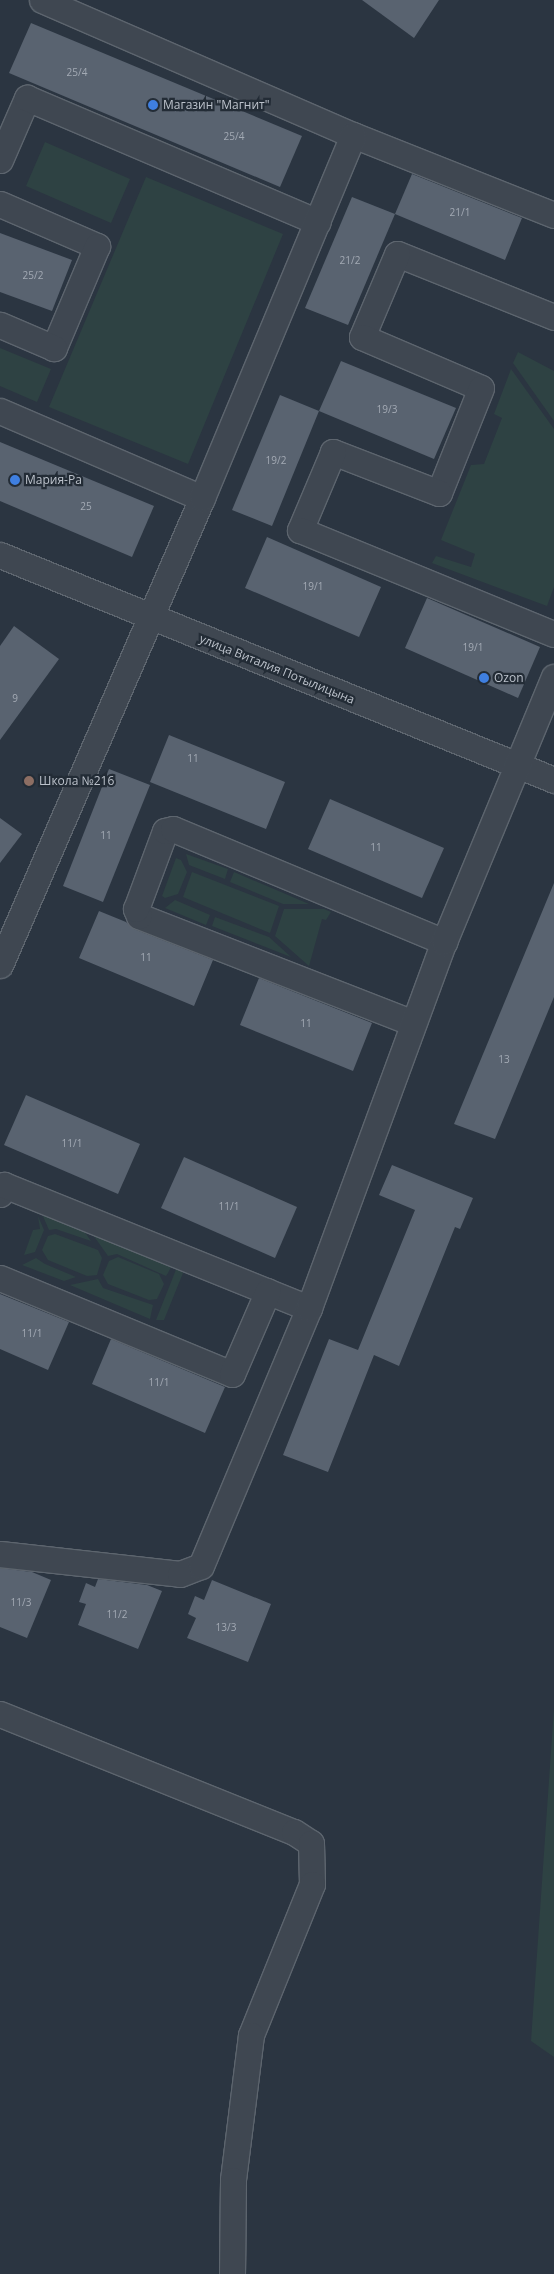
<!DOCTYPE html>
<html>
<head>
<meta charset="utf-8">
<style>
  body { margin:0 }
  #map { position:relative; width:554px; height:2274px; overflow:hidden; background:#2b3541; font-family:"Open Sans",sans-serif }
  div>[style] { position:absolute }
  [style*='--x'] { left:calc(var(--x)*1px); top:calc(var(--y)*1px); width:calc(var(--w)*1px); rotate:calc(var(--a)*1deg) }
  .green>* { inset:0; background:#2e4243 }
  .building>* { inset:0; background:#596370 }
  .roads { filter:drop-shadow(1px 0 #5d656e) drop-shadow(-1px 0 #5d656e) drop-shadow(0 1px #5d656e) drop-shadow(0 -1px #5d656e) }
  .minor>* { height:25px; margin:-12.5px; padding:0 12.5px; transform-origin:12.5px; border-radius:12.5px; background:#3f4751 }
  .dots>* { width:14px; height:14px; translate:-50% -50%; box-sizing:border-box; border:2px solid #232c36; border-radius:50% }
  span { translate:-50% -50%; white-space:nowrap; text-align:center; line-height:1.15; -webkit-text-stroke:4.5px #232c36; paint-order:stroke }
  .number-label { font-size:10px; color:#a3aab4 }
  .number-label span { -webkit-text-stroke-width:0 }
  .poi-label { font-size:12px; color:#bcc2cb }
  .left { translate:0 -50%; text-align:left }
  .street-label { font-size:12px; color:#bcc2cb }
</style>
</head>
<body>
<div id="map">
  <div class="green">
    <i style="clip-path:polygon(45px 142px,130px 179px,111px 223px,26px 186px)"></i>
    <i style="clip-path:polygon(146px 177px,283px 234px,188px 464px,49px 407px)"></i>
    <i style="clip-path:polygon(0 348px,51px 369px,37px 402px,0 386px)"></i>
    <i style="clip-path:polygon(518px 352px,554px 371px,554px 421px,513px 363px)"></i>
    <i style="clip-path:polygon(511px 369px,554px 429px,554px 587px,547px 606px,432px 563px,436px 556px,471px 567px,475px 554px,441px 540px,471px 465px,484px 464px,502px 418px,494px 414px)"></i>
    <i style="clip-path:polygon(186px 854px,228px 869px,225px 879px,189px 865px)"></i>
    <i style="clip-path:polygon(176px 858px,181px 860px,187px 872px,178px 894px,165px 898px,162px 896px)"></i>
    <i style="clip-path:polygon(192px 872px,279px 906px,270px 933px,183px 897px)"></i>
    <i style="clip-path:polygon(234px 872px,309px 904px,283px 904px,230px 882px)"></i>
    <i style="clip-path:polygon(175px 900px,210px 915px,206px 925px,165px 908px)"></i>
    <i style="clip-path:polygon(284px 909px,324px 909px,331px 912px,326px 920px,322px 919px,309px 966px,275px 936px)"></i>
    <i style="clip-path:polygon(215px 917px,269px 937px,291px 957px,212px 926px)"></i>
    <i style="clip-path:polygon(42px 1214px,82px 1228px,91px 1241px,56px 1229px,49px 1230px)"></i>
    <i style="clip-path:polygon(38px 1216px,44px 1230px,35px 1252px,24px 1255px,33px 1230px,40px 1229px)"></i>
    <i style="clip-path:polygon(91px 1232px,172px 1265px,168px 1273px,166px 1276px,117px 1254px,108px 1256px)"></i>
    <i style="clip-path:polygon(55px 1234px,98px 1250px,102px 1258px,97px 1275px,87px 1276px,48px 1260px,42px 1250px,48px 1236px)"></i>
    <i style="clip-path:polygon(118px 1257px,159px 1274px,164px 1284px,157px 1299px,149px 1300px,108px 1284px,103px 1275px,109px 1261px)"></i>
    <i style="clip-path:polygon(36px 1258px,45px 1264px,76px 1277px,64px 1281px,22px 1265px)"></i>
    <i style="clip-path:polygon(177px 1267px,183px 1273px,164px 1320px,156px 1320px)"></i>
    <i style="clip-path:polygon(98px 1279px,103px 1288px,153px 1305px,150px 1319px,70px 1285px)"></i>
    <i style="clip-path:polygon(554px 1708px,554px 2057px,531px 2041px)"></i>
  </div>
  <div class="building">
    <i style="clip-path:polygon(362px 0,439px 0,414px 38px)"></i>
    <i style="clip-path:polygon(31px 23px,302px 136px,280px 187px,9px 73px)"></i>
    <i style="clip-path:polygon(412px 174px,522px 218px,505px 260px,395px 214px)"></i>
    <i style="clip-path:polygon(352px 197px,395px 214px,348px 325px,305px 308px)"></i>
    <i style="clip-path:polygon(0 233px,72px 260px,52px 311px,0 292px)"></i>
    <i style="clip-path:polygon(341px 361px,456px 408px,434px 459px,319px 411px)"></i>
    <i style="clip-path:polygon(280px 395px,319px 411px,272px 526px,232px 510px)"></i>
    <i style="clip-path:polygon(0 442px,154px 506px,132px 557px,0 501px)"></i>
    <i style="clip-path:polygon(267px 537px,381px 587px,359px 637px,245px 588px)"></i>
    <i style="clip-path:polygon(427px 598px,540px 647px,518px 698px,405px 648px)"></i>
    <i style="clip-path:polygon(14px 626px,59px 659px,0 740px,0 646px)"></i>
    <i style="clip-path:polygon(169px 735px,285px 782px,266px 829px,150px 782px)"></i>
    <i style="clip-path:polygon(109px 769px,150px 785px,103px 902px,63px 886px)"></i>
    <i style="clip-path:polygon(330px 799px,444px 848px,422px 898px,308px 849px)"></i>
    <i style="clip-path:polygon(0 818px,22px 834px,0 863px)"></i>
    <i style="clip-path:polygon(554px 883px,554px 997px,495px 1139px,454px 1124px)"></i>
    <i style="clip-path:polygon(99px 911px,126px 922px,134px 929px,213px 960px,194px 1006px,79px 958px)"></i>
    <i style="clip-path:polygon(259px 978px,372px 1023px,353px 1071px,240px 1025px)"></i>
    <i style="clip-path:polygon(26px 1095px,140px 1144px,118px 1194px,4px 1145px)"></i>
    <i style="clip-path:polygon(184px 1157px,297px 1207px,275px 1258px,161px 1208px)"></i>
    <i style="clip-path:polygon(392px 1165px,473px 1198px,460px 1229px,455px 1227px,399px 1366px,374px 1355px,328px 1472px,283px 1455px,329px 1339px,358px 1350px,415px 1210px,379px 1195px)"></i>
    <i style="clip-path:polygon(0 1294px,69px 1322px,48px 1370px,0 1349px)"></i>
    <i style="clip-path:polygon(111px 1339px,225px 1387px,205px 1433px,92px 1384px)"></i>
    <i style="clip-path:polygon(0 1568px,32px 1572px,51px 1580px,27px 1638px,0 1627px)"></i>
    <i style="clip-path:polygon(98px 1579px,147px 1585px,162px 1591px,138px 1649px,78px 1625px,86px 1604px,79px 1602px,86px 1583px,95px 1587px)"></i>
    <i style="clip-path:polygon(212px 1580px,271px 1604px,248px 1662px,187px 1638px,196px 1618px,188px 1614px,195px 1596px,204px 1600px)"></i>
  </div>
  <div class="roads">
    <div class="minor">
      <i style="--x:42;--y:0;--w:339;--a:23.5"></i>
      <i style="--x:353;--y:135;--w:216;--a:21.7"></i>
      <i style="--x:0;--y:160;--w:68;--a:-66.5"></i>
      <i style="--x:27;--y:98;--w:316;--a:23.1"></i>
      <i style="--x:0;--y:204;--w:106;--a:23.4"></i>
      <i style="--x:97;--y:246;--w:111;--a:112.9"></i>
      <i style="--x:54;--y:348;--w:59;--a:-156.9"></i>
      <i style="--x:554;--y:317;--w:169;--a:-158.1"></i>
      <i style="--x:397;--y:254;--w:90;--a:112.9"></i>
      <i style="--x:362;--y:337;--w:129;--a:23.2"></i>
      <i style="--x:481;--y:388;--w:113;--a:111.8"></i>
      <i style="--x:439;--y:493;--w:114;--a:-158.9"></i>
      <i style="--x:333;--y:452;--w:85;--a:112.9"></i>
      <i style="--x:300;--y:530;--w:274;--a:22.3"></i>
      <i style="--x:0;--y:411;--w:220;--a:23.3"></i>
      <i style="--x:0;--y:555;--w:598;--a:22.1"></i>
      <i style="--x:0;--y:965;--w:509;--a:-66.61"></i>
      <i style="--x:202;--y:498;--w:393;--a:-67.4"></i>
      <i style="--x:413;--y:1023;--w:294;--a:-158.7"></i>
      <i style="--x:139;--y:916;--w:8;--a:-113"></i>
      <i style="--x:136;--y:909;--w:83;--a:-69.6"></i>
      <i style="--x:165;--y:831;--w:8;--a:-14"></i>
      <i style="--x:173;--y:829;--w:294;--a:22.6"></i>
      <i style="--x:0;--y:1194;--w:10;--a:-66"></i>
      <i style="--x:4;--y:1185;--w:329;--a:22"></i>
      <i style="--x:0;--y:1278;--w:251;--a:22.5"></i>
      <i style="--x:232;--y:1374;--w:90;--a:-66.6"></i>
      <i style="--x:0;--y:1554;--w:181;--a:6.3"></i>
      <i style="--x:180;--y:1574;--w:22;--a:-21"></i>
      <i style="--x:201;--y:1566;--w:280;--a:-67.3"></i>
      <i style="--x:309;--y:1308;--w:390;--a:-69.8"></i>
      <i style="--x:444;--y:942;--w:287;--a:-67.5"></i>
      <i style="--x:0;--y:1714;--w:317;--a:21.9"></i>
      <i style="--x:294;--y:1832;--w:20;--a:33"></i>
      <i style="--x:311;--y:1843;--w:41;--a:88.6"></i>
      <i style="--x:312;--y:1884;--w:163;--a:112"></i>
      <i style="--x:251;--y:2035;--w:146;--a:97.1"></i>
      <i style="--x:233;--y:2180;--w:94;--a:90.6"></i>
    </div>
  </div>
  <div class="dots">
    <i style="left:153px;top:105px;background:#3f7fe0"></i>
    <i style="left:15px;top:480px;background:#3f7fe0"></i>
    <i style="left:484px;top:678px;background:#3f7fe0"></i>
    <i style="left:29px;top:781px;background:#8d6e63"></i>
  </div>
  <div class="number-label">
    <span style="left:77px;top:73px">25/4</span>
    <span style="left:234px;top:137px">25/4</span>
    <span style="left:460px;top:213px">21/1</span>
    <span style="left:350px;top:261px">21/2</span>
    <span style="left:33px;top:276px">25/2</span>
    <span style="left:387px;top:410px">19/3</span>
    <span style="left:276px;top:461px">19/2</span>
    <span style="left:86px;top:507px">25</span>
    <span style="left:313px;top:587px">19/1</span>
    <span style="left:473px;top:648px">19/1</span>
    <span style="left:15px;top:699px">9</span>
    <span style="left:193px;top:759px">11</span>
    <span style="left:106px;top:836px">11</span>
    <span style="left:376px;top:848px">11</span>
    <span style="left:146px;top:958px">11</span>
    <span style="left:306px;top:1024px">11</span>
    <span style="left:504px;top:1060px">13</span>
    <span style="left:72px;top:1144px">11/1</span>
    <span style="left:229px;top:1207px">11/1</span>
    <span style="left:32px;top:1334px">11/1</span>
    <span style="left:159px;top:1383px">11/1</span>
    <span style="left:21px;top:1603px">11/3</span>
    <span style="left:117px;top:1615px">11/2</span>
    <span style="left:226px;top:1628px">13/3</span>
  </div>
  <div class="poi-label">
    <span class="left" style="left:163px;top:105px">Магазин "Магнит"</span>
    <span class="left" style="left:25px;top:480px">Мария-Ра</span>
    <span class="left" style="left:494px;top:678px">Ozon</span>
    <span class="left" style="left:39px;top:781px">Школа №216</span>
  </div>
  <div class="street-label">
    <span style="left:277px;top:669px;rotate:22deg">улица Виталия Потылицына</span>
  </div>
</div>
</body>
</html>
